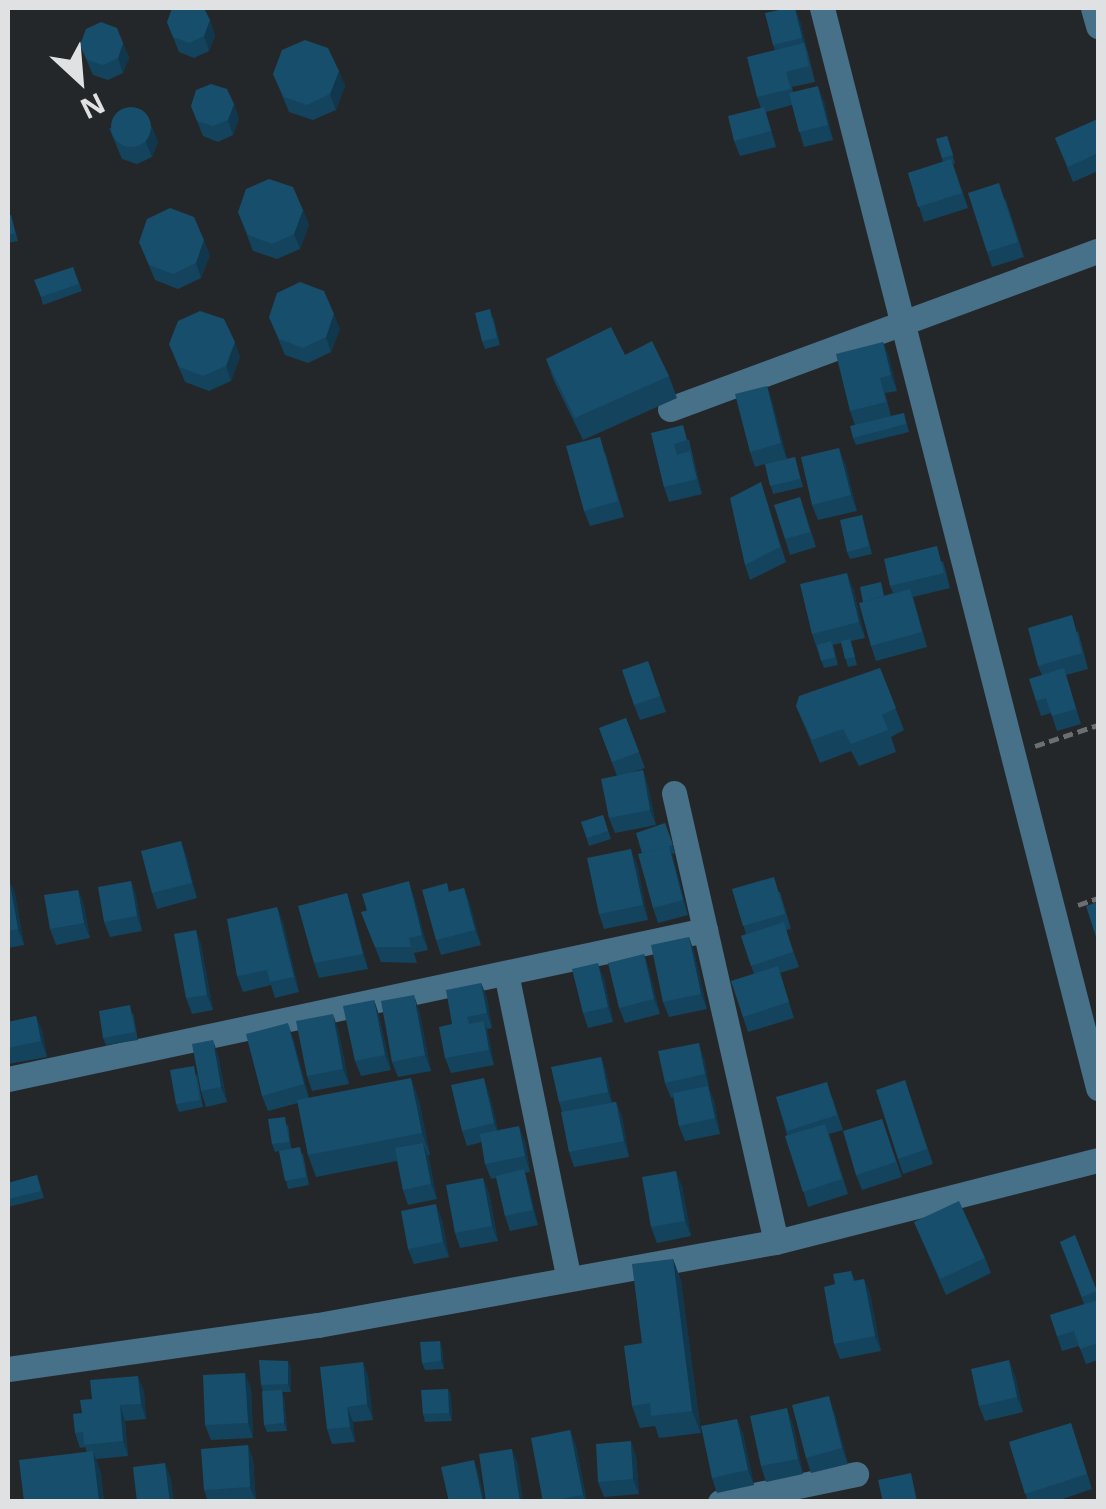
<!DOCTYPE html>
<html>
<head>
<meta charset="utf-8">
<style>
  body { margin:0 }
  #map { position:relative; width:1106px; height:1509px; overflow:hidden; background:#242729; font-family:"Noto Sans",sans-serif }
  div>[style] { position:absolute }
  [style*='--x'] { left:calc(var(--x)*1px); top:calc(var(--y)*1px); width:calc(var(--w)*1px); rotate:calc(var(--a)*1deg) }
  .path>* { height:5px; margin-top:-2.5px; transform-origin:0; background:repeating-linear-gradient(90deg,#6c6e70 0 10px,transparent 0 15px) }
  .minor>* { height:25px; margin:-12.5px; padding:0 12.5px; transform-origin:12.5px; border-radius:12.5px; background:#477089 }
  .wall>* { inset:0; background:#14435d }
  .shaded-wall>* { inset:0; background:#10374c }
  .building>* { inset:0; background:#174e6c }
  .round { border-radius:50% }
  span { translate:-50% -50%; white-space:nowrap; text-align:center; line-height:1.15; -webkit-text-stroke:10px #242729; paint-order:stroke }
  .frame { position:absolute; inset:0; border:10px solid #dfe1e2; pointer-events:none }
  .north { position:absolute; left:30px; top:30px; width:100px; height:100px; -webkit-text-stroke:8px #242729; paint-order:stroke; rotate:154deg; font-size:28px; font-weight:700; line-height:40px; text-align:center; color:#dfe1e2 }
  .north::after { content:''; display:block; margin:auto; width:35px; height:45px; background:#dfe1e2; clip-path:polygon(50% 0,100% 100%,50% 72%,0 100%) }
</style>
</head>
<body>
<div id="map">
  <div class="path">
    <i style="--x:1035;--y:746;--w:66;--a:-18.4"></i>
    <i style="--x:1078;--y:905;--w:21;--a:-19"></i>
  </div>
  <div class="minor">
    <i style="--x:822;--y:8;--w:1115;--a:75.66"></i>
    <i style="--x:1093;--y:8;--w:19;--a:74"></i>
    <i style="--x:670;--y:409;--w:456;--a:-20.3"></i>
    <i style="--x:674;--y:793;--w:460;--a:77.2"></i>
    <i style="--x:506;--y:973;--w:312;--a:78.4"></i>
    <i style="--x:8;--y:1079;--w:713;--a:-12.07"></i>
    <i style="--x:8;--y:1369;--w:313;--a:-8.1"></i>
    <i style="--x:318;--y:1325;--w:465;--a:-10.3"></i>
    <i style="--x:776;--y:1242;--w:332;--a:-14.3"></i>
    <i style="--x:720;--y:1502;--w:139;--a:-11.6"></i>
  </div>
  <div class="wall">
    <i style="clip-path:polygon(210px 20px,215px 36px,209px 51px,194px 58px,179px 52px,167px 22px)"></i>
    <i style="clip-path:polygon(800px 21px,815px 82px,792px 87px,793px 92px,824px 101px,833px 140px,804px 147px,792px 105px,766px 112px,776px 147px,740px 156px,734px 141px,761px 108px,757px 97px,775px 50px,773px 45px)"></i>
    <i style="clip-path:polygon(123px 43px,129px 58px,123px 73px,108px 80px,93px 75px,80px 45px)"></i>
    <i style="clip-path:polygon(339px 71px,345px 86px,336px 110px,313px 120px,289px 112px,273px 74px)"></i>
    <i style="clip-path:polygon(234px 104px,239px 119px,233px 135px,218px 142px,203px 136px,191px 106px)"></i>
    <i style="clip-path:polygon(1098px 119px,1098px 171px,1073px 182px,1055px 138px)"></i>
    <i style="clip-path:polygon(152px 127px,158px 142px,152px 157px,137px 164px,122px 159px,109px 128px)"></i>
    <i style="clip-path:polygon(947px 136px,955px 163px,953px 164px,968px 208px,924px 222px,908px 173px,943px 162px,936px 139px)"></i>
    <i style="clip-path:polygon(1005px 198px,1024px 257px,992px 267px,987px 252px)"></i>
    <i style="clip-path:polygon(303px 210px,309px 225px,300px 249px,277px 259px,253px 251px,238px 212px)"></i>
    <i style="clip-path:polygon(11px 215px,18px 241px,8px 243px,8px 216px)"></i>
    <i style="clip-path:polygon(139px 242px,210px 255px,201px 278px,178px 289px,155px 280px)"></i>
    <i style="clip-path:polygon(73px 267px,82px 291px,43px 305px,41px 297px)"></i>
    <i style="clip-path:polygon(269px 317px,340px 329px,331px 352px,308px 363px,285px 355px)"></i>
    <i style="clip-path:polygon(493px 317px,500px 345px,485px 349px,482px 341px)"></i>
    <i style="clip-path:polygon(883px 342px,889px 357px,897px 391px,885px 393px,891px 416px,904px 413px,909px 432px,856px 445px,853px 438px,855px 425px,850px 411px)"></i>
    <i style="clip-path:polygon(169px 344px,240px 357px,231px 381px,209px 391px,185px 382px)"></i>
    <i style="clip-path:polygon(625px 355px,669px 376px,677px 398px,583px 440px,554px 381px,546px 359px)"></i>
    <i style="clip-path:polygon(767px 386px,772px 401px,787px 459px,795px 457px,803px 487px,773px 494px,765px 464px,755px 467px,750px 452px)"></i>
    <i style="clip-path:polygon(651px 433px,689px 440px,702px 494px,669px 502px,664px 487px)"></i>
    <i style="clip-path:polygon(605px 452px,624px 517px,590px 526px,584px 511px)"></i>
    <i style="clip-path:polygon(845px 463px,857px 511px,818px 520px,812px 505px)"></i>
    <i style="clip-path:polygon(761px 482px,786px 562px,750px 580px,745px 565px)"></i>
    <i style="clip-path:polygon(800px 497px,816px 547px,790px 555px,785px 539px)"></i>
    <i style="clip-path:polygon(862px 515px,872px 554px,850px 559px,847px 552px)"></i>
    <i style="clip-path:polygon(943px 561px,950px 588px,913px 597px,927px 647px,876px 661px,871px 646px,863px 602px,893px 593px,890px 586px)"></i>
    <i style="clip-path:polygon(853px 588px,865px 638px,851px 641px,857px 665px,848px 667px,841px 643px,833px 645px,838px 665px,824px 668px,812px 634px)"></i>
    <i style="clip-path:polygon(1078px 631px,1088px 669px,1066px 675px,1081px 724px,1057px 731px,1051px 713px,1041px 716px,1036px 701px,1042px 675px,1038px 666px)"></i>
    <i style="clip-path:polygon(648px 661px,666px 712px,640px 720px,634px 705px)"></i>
    <i style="clip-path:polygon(880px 668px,904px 730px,891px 737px,896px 752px,859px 766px,851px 751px,820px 763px,796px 706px)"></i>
    <i style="clip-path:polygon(626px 718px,645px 768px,630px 773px,643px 770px,648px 786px,656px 825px,615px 833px,609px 818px,617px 776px,599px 728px)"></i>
    <i style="clip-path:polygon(603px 815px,611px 839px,589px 846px,581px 822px)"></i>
    <i style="clip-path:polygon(665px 823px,675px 853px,672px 854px,688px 915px,658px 923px,653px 908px,642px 853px)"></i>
    <i style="clip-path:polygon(181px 841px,197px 898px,157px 909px,152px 893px)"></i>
    <i style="clip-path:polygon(637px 864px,648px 920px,604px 929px,599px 914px)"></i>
    <i style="clip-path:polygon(8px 879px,9px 879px,15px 894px,24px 945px,8px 948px)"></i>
    <i style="clip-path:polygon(131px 881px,136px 896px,142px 931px,110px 937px,104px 922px)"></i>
    <i style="clip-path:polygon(464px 888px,481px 945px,441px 955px,436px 940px,450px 891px)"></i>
    <i style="clip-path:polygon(732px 889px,780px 892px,791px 929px,786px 930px,799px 967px,780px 973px,794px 1018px,748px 1032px,743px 1017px,754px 974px,741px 936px,746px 934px)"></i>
    <i style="clip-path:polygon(78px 890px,84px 905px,90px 938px,56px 945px,50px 929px)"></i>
    <i style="clip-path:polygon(347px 893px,368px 969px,319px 978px,314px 963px)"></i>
    <i style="clip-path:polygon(414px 897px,428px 950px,414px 953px,417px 963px,381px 962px,361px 912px)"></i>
    <i style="clip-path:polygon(277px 907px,283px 922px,299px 992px,275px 998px,271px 985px,243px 992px,237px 976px)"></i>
    <i style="clip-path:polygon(196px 930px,201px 945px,213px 1010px,192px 1014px,186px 998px)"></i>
    <i style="clip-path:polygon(689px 937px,694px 952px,707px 1009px,669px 1017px,663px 1002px)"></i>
    <i style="clip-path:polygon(644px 954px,649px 970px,660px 1014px,625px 1023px,619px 1008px)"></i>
    <i style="clip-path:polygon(604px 978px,613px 1022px,588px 1028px,583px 1013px)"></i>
    <i style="clip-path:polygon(481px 983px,487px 998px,492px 1028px,487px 1029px,494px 1065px,451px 1073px,445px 1058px,452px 1024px)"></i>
    <i style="clip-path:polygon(374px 1000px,379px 1015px,391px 1070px,361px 1076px,355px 1061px)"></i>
    <i style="clip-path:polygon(419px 1010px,431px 1071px,398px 1077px,392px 1062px)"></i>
    <i style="clip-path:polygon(133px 1013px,138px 1040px,106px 1045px,103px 1038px)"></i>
    <i style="clip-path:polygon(36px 1016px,42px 1031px,47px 1057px,8px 1064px,8px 1022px)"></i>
    <i style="clip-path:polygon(338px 1029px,349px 1084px,312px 1091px,307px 1076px)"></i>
    <i style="clip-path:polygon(293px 1038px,309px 1098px,419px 1100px,430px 1155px,428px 1155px,437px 1199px,408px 1205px,403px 1190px,397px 1161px,316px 1177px,308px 1155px,298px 1103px,268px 1111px,262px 1096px)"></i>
    <i style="clip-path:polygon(218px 1055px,227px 1102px,206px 1107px,201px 1091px)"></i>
    <i style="clip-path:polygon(601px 1057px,606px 1072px,612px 1102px,616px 1102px,622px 1117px,629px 1157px,574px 1167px,569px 1152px,562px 1112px,559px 1102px)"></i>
    <i style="clip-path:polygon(704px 1058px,709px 1089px,714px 1101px,720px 1134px,685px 1141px,679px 1126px,673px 1097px,671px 1098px,665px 1083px)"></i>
    <i style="clip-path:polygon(197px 1074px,203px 1107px,179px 1112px,176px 1104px)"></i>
    <i style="clip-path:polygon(905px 1080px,933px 1164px,903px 1174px,898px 1159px)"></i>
    <i style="clip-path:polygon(489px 1093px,498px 1130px,525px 1141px,530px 1172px,525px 1173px,538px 1225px,510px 1231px,505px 1216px,496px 1178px,491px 1179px,485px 1164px,482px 1142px,467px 1146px,462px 1131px)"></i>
    <i style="clip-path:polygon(776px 1097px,832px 1097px,843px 1130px,829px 1134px,848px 1194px,808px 1207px)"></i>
    <i style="clip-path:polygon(882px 1119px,902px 1177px,862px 1190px,856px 1175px)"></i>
    <i style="clip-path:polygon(288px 1124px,291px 1148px,303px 1154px,309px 1185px,288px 1189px,279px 1151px,275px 1152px,272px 1144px)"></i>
    <i style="clip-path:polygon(37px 1175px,44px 1198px,8px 1207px,8px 1183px)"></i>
    <i style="clip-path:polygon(483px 1178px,489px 1193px,498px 1241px,460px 1248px,455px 1233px)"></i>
    <i style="clip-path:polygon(682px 1186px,691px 1236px,657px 1243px,651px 1227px)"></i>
    <i style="clip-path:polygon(442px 1220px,449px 1257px,414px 1264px,408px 1249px)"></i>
    <i style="clip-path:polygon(914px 1222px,985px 1258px,991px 1273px,946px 1295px)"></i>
    <i style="clip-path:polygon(1075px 1235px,1098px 1296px,1098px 1360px,1086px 1364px,1079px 1346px,1062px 1351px,1050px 1315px,1084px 1304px,1060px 1242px)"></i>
    <i style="clip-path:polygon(673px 1259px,681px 1281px,701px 1433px,659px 1438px,655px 1426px,640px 1428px,632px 1406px,642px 1343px)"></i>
    <i style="clip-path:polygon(851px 1271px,855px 1281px,864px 1279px,870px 1294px,881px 1351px,840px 1359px,834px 1344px,835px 1284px)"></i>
    <i style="clip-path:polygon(440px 1341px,442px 1349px,444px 1369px,425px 1370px,422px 1363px)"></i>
    <i style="clip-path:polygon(288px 1361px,291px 1369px,291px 1392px,282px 1392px,284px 1398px,287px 1431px,267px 1432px,264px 1425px,263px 1391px,261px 1385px)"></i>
    <i style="clip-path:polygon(363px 1362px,368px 1377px,373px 1420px,353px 1422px,355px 1442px,332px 1444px,327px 1429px)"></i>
    <i style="clip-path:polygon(1015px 1375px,1023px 1412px,985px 1421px,979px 1406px)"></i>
    <i style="clip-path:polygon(251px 1388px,253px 1438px,211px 1440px,205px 1425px)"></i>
    <i style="clip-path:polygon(448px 1389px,451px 1396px,452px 1421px,425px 1422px,423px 1414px)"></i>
    <i style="clip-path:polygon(144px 1391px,146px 1419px,125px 1421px,128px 1456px,96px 1459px,101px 1473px,104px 1502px,24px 1502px,87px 1452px,85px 1447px,80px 1448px,75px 1433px,82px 1413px)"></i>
    <i style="clip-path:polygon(834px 1411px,848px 1464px,811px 1473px,806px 1458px)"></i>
    <i style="clip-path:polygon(737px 1419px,743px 1434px,754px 1485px,717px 1493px,712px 1478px)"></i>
    <i style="clip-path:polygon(1071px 1423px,1092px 1489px,1054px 1502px,1028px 1502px,1009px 1442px)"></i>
    <i style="clip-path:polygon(793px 1424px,803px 1474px,766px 1482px,761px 1466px)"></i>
    <i style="clip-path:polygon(570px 1430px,576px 1446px,587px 1502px,543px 1502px)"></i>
    <i style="clip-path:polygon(248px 1445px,253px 1460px,256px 1501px,274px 1502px,208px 1502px,204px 1490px)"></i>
    <i style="clip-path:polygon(636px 1456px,639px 1494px,604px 1497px,598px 1482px)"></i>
  </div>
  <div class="shaded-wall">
    <i style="clip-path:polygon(795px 8px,800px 21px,808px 53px,802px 38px)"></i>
    <i style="clip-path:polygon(210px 20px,215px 36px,209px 51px,204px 36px)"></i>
    <i style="clip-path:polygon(123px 43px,129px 58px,123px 73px,118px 58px)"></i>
    <i style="clip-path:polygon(339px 71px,345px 86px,336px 110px,330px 94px)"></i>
    <i style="clip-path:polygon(818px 86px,824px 101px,833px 140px,828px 125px)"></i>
    <i style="clip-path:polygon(234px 104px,239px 119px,233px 135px,228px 120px)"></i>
    <i style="clip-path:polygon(152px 127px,158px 142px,152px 157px,146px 142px)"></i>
    <i style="clip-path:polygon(303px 210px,309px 225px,300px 249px,294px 234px)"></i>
    <i style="clip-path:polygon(204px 240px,210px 255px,201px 278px,196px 263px)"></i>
    <i style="clip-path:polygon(334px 314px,340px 329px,331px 352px,326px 337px)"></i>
    <i style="clip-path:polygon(235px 342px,240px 357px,231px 381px,226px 366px)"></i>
    <i style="clip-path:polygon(883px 342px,889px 357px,897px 391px,891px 375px)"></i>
    <i style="clip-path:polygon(767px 386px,772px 401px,787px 459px,781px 443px)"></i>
    <i style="clip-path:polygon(839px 448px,845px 463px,857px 511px,851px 495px)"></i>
    <i style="clip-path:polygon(690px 451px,695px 467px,702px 494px,697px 479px)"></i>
    <i style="clip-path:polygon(847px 573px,853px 588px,865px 638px,859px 622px)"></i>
    <i style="clip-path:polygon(643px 770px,648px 786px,656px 825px,650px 810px)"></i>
    <i style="clip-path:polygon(181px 841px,187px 857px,197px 898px,192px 883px)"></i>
    <i style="clip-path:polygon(669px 846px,674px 861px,688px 915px,683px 900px)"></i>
    <i style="clip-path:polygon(631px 849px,637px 864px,648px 920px,643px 905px)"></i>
    <i style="clip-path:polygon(9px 879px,15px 894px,24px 945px,18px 929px)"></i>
    <i style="clip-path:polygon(131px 881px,136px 896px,142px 931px,137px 916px)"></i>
    <i style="clip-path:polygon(409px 881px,414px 897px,428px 950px,422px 935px)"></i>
    <i style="clip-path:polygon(464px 888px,470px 903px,481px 945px,475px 930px)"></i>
    <i style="clip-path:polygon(78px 890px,84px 905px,90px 938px,84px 923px)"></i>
    <i style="clip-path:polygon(347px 893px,352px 908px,368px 969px,363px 954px)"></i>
    <i style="clip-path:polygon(277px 907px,283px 922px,299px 992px,294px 977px)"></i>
    <i style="clip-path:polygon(196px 930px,201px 945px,213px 1010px,207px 995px)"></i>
    <i style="clip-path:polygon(689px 937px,694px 952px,707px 1009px,701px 994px)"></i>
    <i style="clip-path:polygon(644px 954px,649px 970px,660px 1014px,654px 999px)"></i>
    <i style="clip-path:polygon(598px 963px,604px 978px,613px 1022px,608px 1007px)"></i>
    <i style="clip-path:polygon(481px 983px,487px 998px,492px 1028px,487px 1013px)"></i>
    <i style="clip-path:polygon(414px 995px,419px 1010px,431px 1071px,425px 1055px)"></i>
    <i style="clip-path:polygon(374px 1000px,379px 1015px,391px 1070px,385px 1055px)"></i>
    <i style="clip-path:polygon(333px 1014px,338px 1029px,349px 1084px,343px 1069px)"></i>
    <i style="clip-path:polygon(36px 1016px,42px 1031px,47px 1057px,41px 1041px)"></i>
    <i style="clip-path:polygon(484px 1021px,489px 1036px,494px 1065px,489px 1050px)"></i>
    <i style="clip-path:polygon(288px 1023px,293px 1038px,310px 1100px,304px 1084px)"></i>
    <i style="clip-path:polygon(213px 1040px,218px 1055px,227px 1102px,221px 1087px)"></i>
    <i style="clip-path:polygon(699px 1043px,704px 1058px,710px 1089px,705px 1074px)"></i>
    <i style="clip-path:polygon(601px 1057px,606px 1072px,613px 1107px,608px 1092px)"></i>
    <i style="clip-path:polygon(411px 1078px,419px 1100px,430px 1155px,422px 1133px)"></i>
    <i style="clip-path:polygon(484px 1078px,489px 1093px,500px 1138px,494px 1123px)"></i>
    <i style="clip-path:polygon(708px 1086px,714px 1101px,720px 1134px,715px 1118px)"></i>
    <i style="clip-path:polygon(616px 1102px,622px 1117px,629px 1157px,624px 1141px)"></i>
    <i style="clip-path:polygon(519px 1126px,525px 1141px,530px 1172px,525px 1156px)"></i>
    <i style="clip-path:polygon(423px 1143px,429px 1158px,437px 1199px,431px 1184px)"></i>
    <i style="clip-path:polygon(524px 1169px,529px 1185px,538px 1225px,533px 1210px)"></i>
    <i style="clip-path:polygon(676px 1171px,682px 1186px,691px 1236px,685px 1221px)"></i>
    <i style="clip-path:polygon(483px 1178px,489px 1193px,498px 1241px,492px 1226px)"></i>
    <i style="clip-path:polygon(436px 1204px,442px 1220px,449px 1257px,443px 1242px)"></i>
    <i style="clip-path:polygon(673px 1259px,681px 1281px,701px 1433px,692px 1411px)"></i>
    <i style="clip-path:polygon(864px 1279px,870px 1294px,881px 1351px,875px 1336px)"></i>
    <i style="clip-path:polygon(440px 1341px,442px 1349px,444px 1369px,441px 1361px)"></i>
    <i style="clip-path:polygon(1009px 1360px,1015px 1375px,1023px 1412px,1017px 1397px)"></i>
    <i style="clip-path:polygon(288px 1361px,291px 1369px,291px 1392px,288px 1384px)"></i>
    <i style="clip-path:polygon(363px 1362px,368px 1377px,373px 1420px,367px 1404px)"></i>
    <i style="clip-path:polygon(245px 1373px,251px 1388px,253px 1438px,248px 1423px)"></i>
    <i style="clip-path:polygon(138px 1376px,144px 1391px,146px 1419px,141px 1404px)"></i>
    <i style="clip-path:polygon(448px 1389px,451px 1396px,452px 1421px,449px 1413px)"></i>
    <i style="clip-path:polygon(282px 1390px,284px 1398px,287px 1431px,284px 1423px)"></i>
    <i style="clip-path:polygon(829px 1396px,834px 1411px,848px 1464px,842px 1448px)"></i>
    <i style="clip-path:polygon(120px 1405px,125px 1421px,128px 1456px,123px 1441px)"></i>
    <i style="clip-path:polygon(347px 1407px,353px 1422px,355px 1442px,350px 1427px)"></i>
    <i style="clip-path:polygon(787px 1408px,793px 1424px,803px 1474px,798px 1459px)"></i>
    <i style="clip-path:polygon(737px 1419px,743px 1434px,754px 1485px,748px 1470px)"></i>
    <i style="clip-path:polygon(570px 1430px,576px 1446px,587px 1502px,583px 1495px)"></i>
    <i style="clip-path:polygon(631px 1441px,636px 1456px,639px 1494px,633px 1479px)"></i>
    <i style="clip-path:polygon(248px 1445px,253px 1460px,256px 1502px,250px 1487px)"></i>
    <i style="clip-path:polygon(512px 1449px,518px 1464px,523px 1502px,520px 1502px)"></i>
    <i style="clip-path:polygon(93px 1451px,101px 1473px,104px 1502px,99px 1502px)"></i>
    <i style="clip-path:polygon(474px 1460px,479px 1475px,485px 1502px,483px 1502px)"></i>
    <i style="clip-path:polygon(165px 1463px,171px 1478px,174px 1502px,170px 1502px)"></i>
  </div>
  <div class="building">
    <i style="clip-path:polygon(172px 8px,204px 8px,210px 20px,204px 36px,189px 43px,173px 37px,167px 22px)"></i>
    <i style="clip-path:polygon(788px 8px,795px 8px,802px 38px,773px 45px,765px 13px)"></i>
    <i style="clip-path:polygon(101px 22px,117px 28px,123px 43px,118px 58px,103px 65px,87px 60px,80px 45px,86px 29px)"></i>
    <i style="clip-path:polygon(305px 40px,328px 48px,339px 71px,330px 94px,307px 105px,284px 97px,273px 74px,282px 50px)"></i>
    <i style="clip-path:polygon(804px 43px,809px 66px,786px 72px,791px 89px,757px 97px,747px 57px)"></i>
    <i style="clip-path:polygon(211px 84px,227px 89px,234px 104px,228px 120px,213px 126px,197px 121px,191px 106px,196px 90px)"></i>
    <i style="clip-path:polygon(818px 86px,828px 125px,799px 132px,789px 93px)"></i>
    <i class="round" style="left:111px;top:107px;width:40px;height:40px"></i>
    <i style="clip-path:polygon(764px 107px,771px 131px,734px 141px,728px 116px)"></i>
    <i style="clip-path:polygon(1098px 119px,1098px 153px,1068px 167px,1055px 138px)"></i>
    <i style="clip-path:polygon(947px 136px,953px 155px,942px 158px,936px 139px)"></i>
    <i style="clip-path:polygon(951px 159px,962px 193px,918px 207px,908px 173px)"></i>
    <i style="clip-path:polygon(269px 179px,293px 187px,303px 210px,294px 234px,272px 244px,248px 235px,238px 212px,246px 189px)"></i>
    <i style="clip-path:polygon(999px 183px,1018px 242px,987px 252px,968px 193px)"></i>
    <i style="clip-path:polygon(170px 208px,194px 217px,204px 240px,196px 263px,173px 274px,149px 265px,139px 242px,147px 219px)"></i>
    <i style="clip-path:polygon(11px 215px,15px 233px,8px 235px,8px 216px)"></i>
    <i style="clip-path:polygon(73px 267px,79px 284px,41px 297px,34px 280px)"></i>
    <i style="clip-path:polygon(300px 282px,324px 291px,334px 314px,326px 337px,303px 348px,279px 339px,269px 317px,277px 293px)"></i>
    <i style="clip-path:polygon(490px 309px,497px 338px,482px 341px,475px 313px)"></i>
    <i style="clip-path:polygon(200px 311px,224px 319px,235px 342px,226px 366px,203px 376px,179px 367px,169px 344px,178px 321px)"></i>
    <i style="clip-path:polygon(611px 327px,625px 355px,652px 341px,669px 376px,575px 418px,546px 359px)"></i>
    <i style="clip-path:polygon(883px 342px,891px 375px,880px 378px,886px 402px,850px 411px,836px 354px)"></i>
    <i style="clip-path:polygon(767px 386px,781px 443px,750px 452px,735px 394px)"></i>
    <i style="clip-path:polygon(904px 413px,906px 424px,853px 438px,850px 426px)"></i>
    <i style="clip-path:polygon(683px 425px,687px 440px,674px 444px,677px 455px,690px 451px,697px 479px,664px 487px,651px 433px)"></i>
    <i style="clip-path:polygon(600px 437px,618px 501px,584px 511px,566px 446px)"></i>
    <i style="clip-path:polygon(839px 448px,851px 495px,812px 505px,801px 457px)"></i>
    <i style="clip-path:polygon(795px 457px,800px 479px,770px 486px,765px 464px)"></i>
    <i style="clip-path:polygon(761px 482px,780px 547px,745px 565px,730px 498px)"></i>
    <i style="clip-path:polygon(800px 497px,810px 532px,785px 539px,774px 505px)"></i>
    <i style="clip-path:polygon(862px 515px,869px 546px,847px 552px,840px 520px)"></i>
    <i style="clip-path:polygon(937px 546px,944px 573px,890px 586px,884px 559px)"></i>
    <i style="clip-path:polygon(847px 573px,859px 622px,812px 634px,800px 584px)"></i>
    <i style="clip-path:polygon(881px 582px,884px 596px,863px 602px,860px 587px)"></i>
    <i style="clip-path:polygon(910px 589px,922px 632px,871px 646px,859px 603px)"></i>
    <i style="clip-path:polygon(1072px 615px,1082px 653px,1038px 666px,1028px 628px)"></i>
    <i style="clip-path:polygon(850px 639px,855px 657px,845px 659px,841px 641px)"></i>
    <i style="clip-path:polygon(831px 641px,835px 657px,821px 661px,817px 645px)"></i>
    <i style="clip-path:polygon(648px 661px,660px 696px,634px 705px,622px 670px)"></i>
    <i style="clip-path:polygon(880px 668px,896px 708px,882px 715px,888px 730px,851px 744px,843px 729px,812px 740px,796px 706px,799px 696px)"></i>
    <i style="clip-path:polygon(1064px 668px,1076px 709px,1052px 716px,1046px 698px,1036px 701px,1029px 679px)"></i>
    <i style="clip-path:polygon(626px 718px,639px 752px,612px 762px,599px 728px)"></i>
    <i style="clip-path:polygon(643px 770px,650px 810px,609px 818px,601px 779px)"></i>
    <i style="clip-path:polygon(603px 815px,608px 831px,587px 838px,581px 822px)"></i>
    <i style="clip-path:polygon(665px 823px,673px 845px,642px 853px,636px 833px)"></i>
    <i style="clip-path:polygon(181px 841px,192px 883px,152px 893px,141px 851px)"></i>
    <i style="clip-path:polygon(669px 846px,683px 900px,653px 908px,638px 854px)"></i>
    <i style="clip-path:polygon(631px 849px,643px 905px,599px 914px,587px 858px)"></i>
    <i style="clip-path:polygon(774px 877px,785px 914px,743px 926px,732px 889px)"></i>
    <i style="clip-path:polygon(8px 879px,9px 879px,18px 929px,8px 931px)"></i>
    <i style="clip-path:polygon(131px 881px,137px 916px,104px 922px,98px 887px)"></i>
    <i style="clip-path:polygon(409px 881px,422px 935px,409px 938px,411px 947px,375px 947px,361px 912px,367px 911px,362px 894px)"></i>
    <i style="clip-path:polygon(447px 883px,449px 892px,464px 888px,475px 930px,436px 940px,422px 890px)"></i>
    <i style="clip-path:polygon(78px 890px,84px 923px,50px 929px,44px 895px)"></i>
    <i style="clip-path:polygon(347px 893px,363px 954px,314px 963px,298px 906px)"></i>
    <i style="clip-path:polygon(1098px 902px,1098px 943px,1086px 906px)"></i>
    <i style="clip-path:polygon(277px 907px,294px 977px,270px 982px,267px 970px,237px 976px,227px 919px)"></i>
    <i style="clip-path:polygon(784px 922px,793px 952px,751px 966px,741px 936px)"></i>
    <i style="clip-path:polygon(196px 930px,207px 995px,186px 998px,174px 934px)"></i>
    <i style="clip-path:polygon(689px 937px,701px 994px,663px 1002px,651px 945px)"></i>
    <i style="clip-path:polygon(644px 954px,654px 999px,619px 1008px,608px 963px)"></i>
    <i style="clip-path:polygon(598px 963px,608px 1007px,583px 1013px,572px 969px)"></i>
    <i style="clip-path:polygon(778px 966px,789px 1002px,743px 1017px,731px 981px)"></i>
    <i style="clip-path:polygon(481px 983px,487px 1013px,467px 1017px,469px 1024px,484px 1021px,489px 1050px,445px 1058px,439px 1027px,452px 1024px,446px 990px)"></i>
    <i style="clip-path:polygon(414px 995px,425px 1055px,392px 1062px,381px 1001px)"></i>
    <i style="clip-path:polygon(374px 1000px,385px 1055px,355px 1061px,343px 1006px)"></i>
    <i style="clip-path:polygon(130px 1005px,135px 1032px,103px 1038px,99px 1011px)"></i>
    <i style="clip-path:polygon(333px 1014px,343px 1069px,307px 1076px,296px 1021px)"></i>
    <i style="clip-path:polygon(36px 1016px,41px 1041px,8px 1048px,8px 1022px)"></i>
    <i style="clip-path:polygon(288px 1023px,304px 1084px,262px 1096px,246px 1034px)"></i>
    <i style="clip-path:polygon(213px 1040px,221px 1087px,201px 1091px,192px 1044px)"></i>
    <i style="clip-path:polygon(699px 1043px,705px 1074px,665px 1083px,658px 1051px)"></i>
    <i style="clip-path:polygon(601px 1057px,608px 1092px,559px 1102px,551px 1067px)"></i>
    <i style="clip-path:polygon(194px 1066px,200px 1100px,176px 1104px,170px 1070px)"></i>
    <i style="clip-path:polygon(411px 1078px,422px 1133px,308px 1155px,297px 1100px)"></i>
    <i style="clip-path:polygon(484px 1078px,494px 1123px,462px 1131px,451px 1085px)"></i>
    <i style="clip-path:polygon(905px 1080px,927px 1149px,898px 1159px,876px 1090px)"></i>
    <i style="clip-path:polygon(827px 1082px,837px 1115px,787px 1131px,776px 1097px)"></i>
    <i style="clip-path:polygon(708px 1086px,715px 1118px,679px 1126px,673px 1093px)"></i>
    <i style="clip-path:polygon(616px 1102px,624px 1141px,569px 1152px,561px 1112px)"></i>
    <i style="clip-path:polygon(285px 1117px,289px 1142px,272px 1144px,268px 1119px)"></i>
    <i style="clip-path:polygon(882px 1119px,896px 1162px,856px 1175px,843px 1131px)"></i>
    <i style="clip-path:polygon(825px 1124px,842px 1179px,803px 1192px,785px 1136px)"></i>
    <i style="clip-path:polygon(519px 1126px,525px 1156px,485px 1164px,480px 1134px)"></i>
    <i style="clip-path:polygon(423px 1143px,431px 1184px,403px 1190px,395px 1148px)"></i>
    <i style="clip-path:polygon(300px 1147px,306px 1177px,285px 1181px,279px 1151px)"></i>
    <i style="clip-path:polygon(524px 1169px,533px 1210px,505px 1216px,496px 1176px)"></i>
    <i style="clip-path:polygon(676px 1171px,685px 1221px,651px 1227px,642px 1177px)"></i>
    <i style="clip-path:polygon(37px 1175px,41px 1191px,8px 1199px,8px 1183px)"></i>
    <i style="clip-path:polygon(483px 1178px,492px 1226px,455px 1233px,446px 1185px)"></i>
    <i style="clip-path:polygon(959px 1201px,985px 1258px,940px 1279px,914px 1222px)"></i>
    <i style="clip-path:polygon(436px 1204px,443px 1242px,408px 1249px,401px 1211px)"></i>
    <i style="clip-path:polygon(1075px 1235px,1097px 1291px,1082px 1297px,1060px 1242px)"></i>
    <i style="clip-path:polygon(673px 1259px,692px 1411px,651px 1416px,650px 1403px,632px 1406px,624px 1346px,642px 1343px,632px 1264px)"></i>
    <i style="clip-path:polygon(851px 1271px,853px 1281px,864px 1279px,875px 1336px,834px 1344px,824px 1287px,835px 1284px,833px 1274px)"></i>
    <i style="clip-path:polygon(1098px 1300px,1098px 1343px,1080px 1349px,1074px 1331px,1057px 1336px,1050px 1315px)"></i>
    <i style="clip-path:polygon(440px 1341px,441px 1361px,422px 1363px,420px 1342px)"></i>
    <i style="clip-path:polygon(259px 1360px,288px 1361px,288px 1384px,261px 1385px)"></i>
    <i style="clip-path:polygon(1009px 1360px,1017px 1397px,979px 1406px,971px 1369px)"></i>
    <i style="clip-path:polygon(363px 1362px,367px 1404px,347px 1407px,350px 1427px,327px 1429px,320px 1367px)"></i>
    <i style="clip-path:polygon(245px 1373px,248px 1423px,205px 1425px,203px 1375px)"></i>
    <i style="clip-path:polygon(138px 1376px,141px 1404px,120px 1405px,123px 1441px,84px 1445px,83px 1432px,75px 1433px,73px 1414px,82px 1413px,80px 1400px,92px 1399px,90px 1380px)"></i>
    <i style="clip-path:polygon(448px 1389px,449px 1413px,423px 1414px,421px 1390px)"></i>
    <i style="clip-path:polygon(282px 1390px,284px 1423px,264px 1425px,262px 1391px)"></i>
    <i style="clip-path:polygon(829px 1396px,842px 1448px,806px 1458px,792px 1405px)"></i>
    <i style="clip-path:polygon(787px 1408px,798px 1459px,761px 1466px,750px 1416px)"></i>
    <i style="clip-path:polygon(737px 1419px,748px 1470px,712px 1478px,701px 1426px)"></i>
    <i style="clip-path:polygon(1071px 1423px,1087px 1474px,1025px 1494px,1009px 1442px)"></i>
    <i style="clip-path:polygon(570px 1430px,583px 1495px,543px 1502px,531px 1438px)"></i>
    <i style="clip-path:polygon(631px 1441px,633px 1479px,598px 1482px,596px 1444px)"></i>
    <i style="clip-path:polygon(248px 1445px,250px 1487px,204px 1490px,201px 1449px)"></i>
    <i style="clip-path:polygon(512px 1449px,520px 1502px,486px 1502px,479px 1454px)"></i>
    <i style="clip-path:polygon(93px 1451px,99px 1502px,24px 1502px,19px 1460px)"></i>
    <i style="clip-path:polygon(474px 1460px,483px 1502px,449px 1502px,441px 1467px)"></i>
    <i style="clip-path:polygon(165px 1463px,170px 1502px,137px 1502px,133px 1467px)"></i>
    <i style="clip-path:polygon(911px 1473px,917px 1502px,883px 1502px,878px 1480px)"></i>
  </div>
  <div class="frame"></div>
  <div class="north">N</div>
</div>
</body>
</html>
